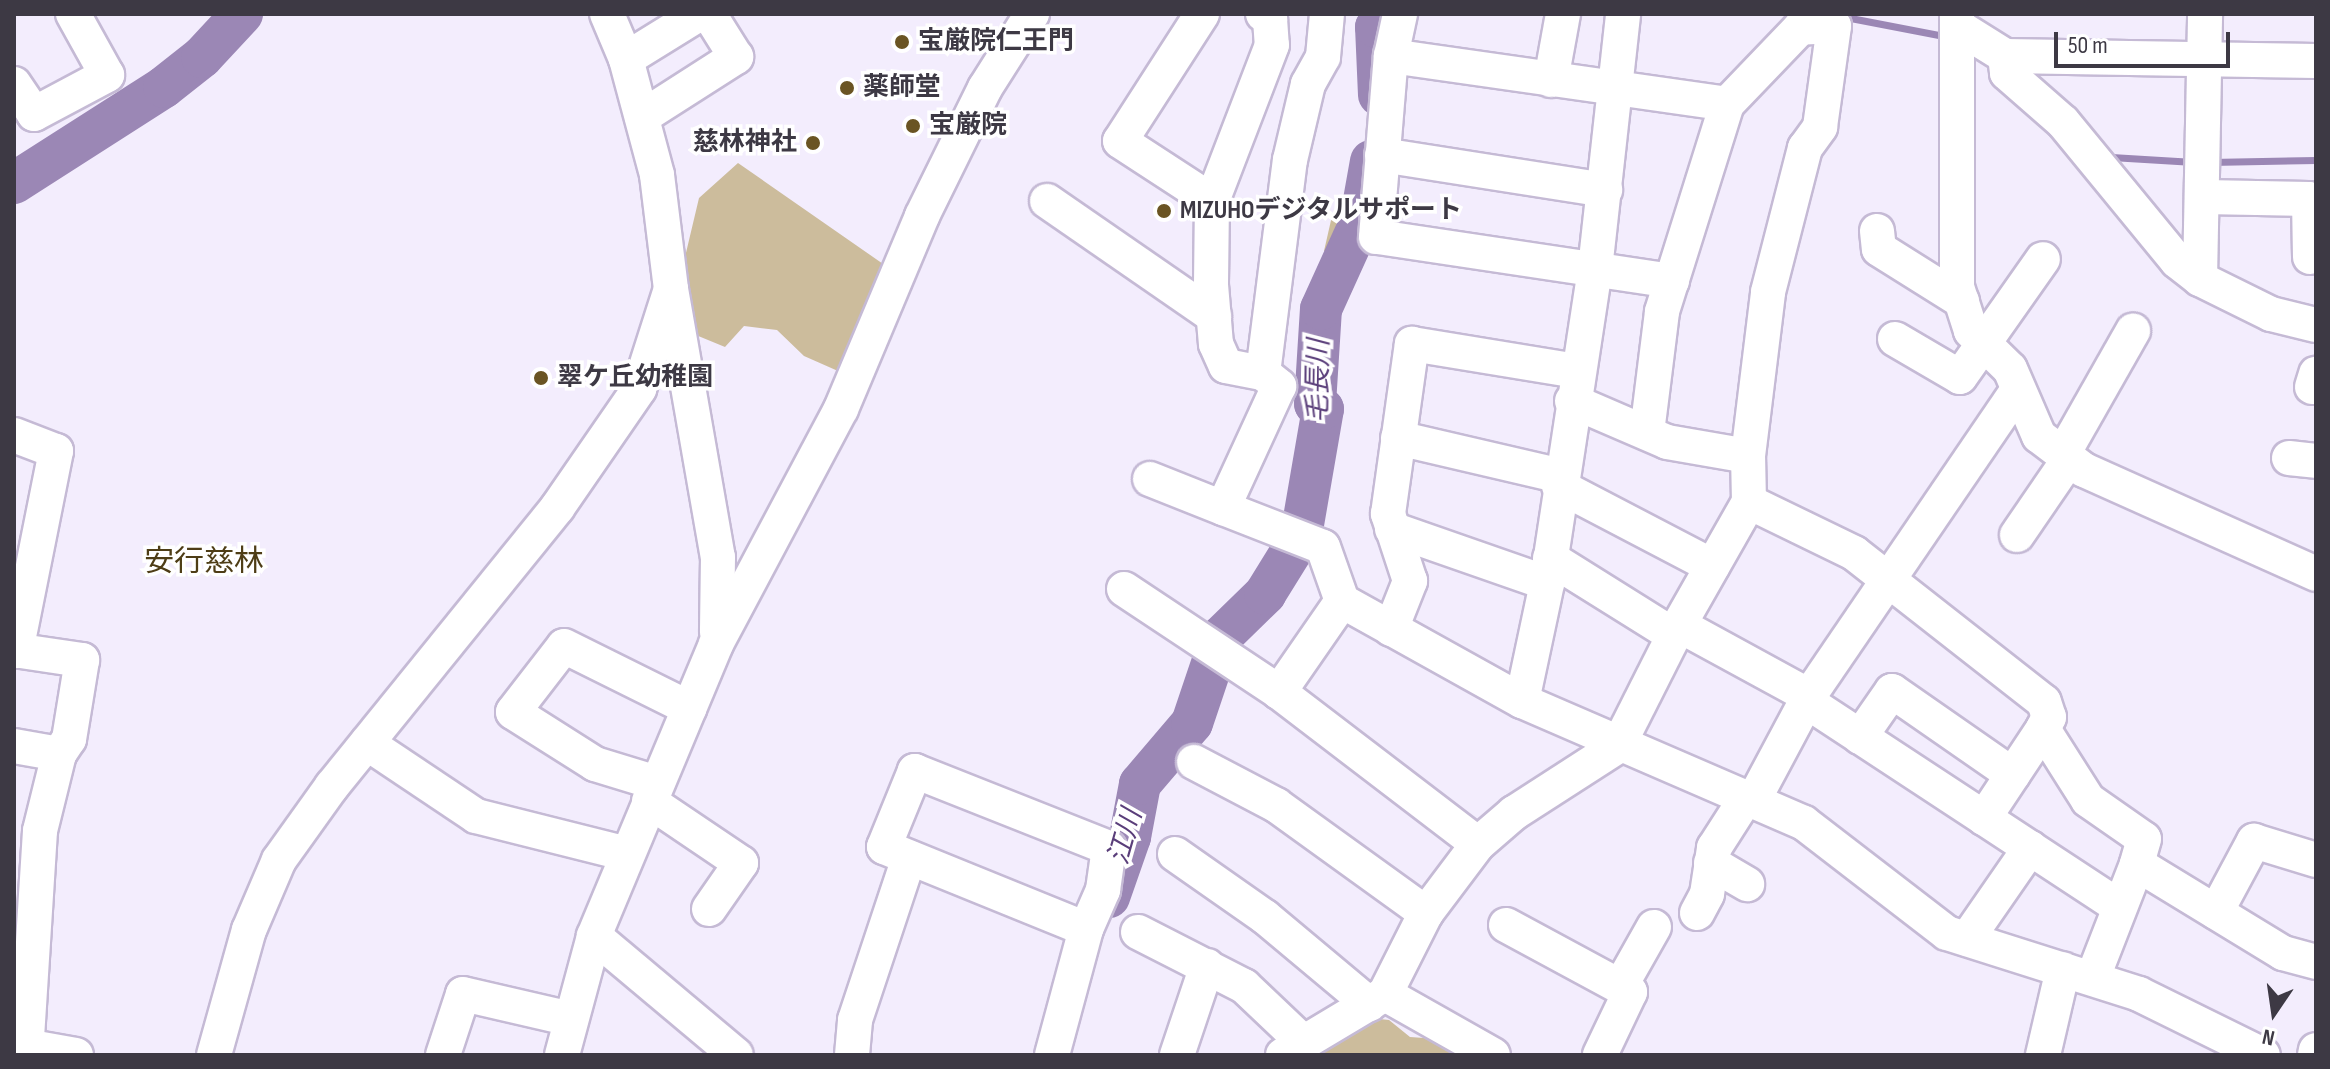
<!DOCTYPE html>
<html>
<head>
<meta charset="utf-8">
<style>
  body { margin:0 }
  #map { position:relative; width:2330px; height:1069px; overflow:hidden; background:#f3edfd; font-family:"Sofia Sans Condensed","Noto Sans JP",sans-serif }
  div>[style] { position:absolute }
  [style*='--x'] { left:calc(var(--x)*1px); top:calc(var(--y)*1px); width:calc(var(--w)*1px); rotate:calc(var(--a)*1deg) }
  .green>* { inset:0; background:#ccbc9c }
  .stream>* { height:7px; margin:-3.5px; padding:0 3.5px; transform-origin:3.5px; border-radius:3.5px; background:#9b87b5 }
  .river>* { height:42px; margin:-21px; padding:0 21px; transform-origin:21px; border-radius:21px; background:#9b87b5 }
  .roads { filter:drop-shadow(2px 0 #c5bad5) drop-shadow(-2px 0 #c5bad5) drop-shadow(0 2px #c5bad5) drop-shadow(0 -2px #c5bad5) }
  .minor>* { height:34px; margin:-17px; padding:0 17px; transform-origin:17px; border-radius:17px; background:#fff }
  .dots>* { width:22px; height:22px; translate:-50% -50%; box-sizing:border-box; border:4px solid #fff; border-radius:50% }
  span { translate:-50% -50%; white-space:nowrap; text-align:center; line-height:1.15; -webkit-text-stroke:7px #fff; paint-order:stroke }
  .poi-label { font-size:26px; color:#3d3944; font-weight:700 }
  .left { translate:0 -50%; text-align:left }
  .right { translate:-100% -50%; text-align:right }
  .water-label { font-size:28px; color:#5a3e7a; font-style:italic }
  .quarter-label { font-size:30px; color:#4e3d16 }
  .frame { position:absolute; inset:0; border:16px solid #3d3944; pointer-events:none }
  .north { position:absolute; left:2234px; top:973px; width:80px; height:80px; -webkit-text-stroke:6px #fff; paint-order:stroke; rotate:193deg; font-size:22px; font-weight:700; line-height:32px; text-align:center; color:#3d3944 }
  .north::after { content:''; display:block; margin:auto; width:28px; height:36px; background:#3d3944; clip-path:polygon(50% 0,100% 100%,50% 72%,0 100%) }
  .scale { position:absolute; left:2054px; top:32px; width:176px; height:36px; box-sizing:border-box; border:4px solid #3d3944; border-top:0; padding-left:10px; font-size:24px; line-height:28px; white-space:nowrap; color:#3d3944; -webkit-text-stroke:6px #fff; paint-order:stroke }
</style>
</head>
<body>
<div id="map">
  <div class="green">
    <i style="clip-path:polygon(738px 163px,886px 266px,838px 371px,804px 356px,777px 330px,744px 326px,725px 347px,691px 333px,685px 257px,699px 198px)"></i>
    <i style="clip-path:polygon(1332px 216px,1353px 220px,1340px 254px,1324px 251px)"></i>
    <i style="clip-path:polygon(1370px 1018px,1389px 1020px,1410px 1037px,1438px 1039px,1461px 1055px,1299px 1055px)"></i>
  </div>
  <div class="stream">
    <i style="--x:1840;--y:16;--w:111;--a:10.9"></i>
    <i style="--x:2111;--y:157;--w:83;--a:3.4"></i>
    <i style="--x:2210;--y:162;--w:106;--a:-1.1"></i>
  </div>
  <div class="river">
    <i style="--x:1379;--y:95;--w:68;--a:-92.5"></i>
    <i style="--x:1376;--y:27;--w:18;--a:-45"></i>
    <i style="--x:14;--y:183;--w:178;--a:-32.6"></i>
    <i style="--x:164;--y:87;--w:48;--a:-38.3"></i>
    <i style="--x:202;--y:57;--w:59;--a:-47.1"></i>
    <i style="--x:1109;--y:897;--w:64;--a:-70.7"></i>
    <i style="--x:1130;--y:837;--w:54;--a:-79.3"></i>
    <i style="--x:1140;--y:784;--w:80;--a:-49.6"></i>
    <i style="--x:1192;--y:723;--w:91;--a:-71.4"></i>
    <i style="--x:1221;--y:637;--w:62;--a:-44.3"></i>
    <i style="--x:1265;--y:594;--w:68;--a:-58.2"></i>
    <i style="--x:1301;--y:536;--w:129;--a:-80.2"></i>
    <i style="--x:1323;--y:409;--w:9;--a:-148"></i>
    <i style="--x:1315;--y:404;--w:95;--a:-86.4"></i>
    <i style="--x:1321;--y:309;--w:94;--a:-65.6"></i>
    <i style="--x:1360;--y:223;--w:63;--a:-79.9"></i>
  </div>
  <div class="roads">
    <div class="minor">
      <i style="--x:607;--y:14;--w:49;--a:67.1"></i>
      <i style="--x:626;--y:59;--w:120;--a:75"></i>
      <i style="--x:657;--y:175;--w:115;--a:83"></i>
      <i style="--x:671;--y:289;--w:272;--a:80.1"></i>
      <i style="--x:718;--y:557;--w:75;--a:90.8"></i>
      <i style="--x:1202;--y:14;--w:151;--a:122.8"></i>
      <i style="--x:1120;--y:141;--w:110;--a:33.1"></i>
      <i style="--x:1263;--y:14;--w:9;--a:36"></i>
      <i style="--x:1270;--y:19;--w:26;--a:86"></i>
      <i style="--x:1272;--y:45;--w:167;--a:111"></i>
      <i style="--x:1212;--y:201;--w:84;--a:90.7"></i>
      <i style="--x:1211;--y:285;--w:59;--a:85.2"></i>
      <i style="--x:1216;--y:344;--w:24;--a:66"></i>
      <i style="--x:1226;--y:366;--w:38;--a:11"></i>
      <i style="--x:1263;--y:373;--w:21;--a:39"></i>
      <i style="--x:1279;--y:386;--w:134;--a:114.7"></i>
      <i style="--x:1223;--y:508;--w:107;--a:21.3"></i>
      <i style="--x:1323;--y:547;--w:57;--a:70.6"></i>
      <i style="--x:1342;--y:601;--w:111;--a:124.7"></i>
      <i style="--x:1957;--y:14;--w:273;--a:90"></i>
      <i style="--x:1957;--y:287;--w:46;--a:72.3"></i>
      <i style="--x:1971;--y:331;--w:54;--a:44.3"></i>
      <i style="--x:2010;--y:369;--w:73;--a:66.6"></i>
      <i style="--x:2039;--y:436;--w:56;--a:37.1"></i>
      <i style="--x:2084;--y:470;--w:254;--a:24.1"></i>
      <i style="--x:1957;--y:26;--w:57;--a:32"></i>
      <i style="--x:2005;--y:56;--w:311;--a:0.9"></i>
      <i style="--x:1391;--y:56;--w:43;--a:-77.9"></i>
      <i style="--x:2005;--y:56;--w:17;--a:83"></i>
      <i style="--x:2007;--y:73;--w:74;--a:41.2"></i>
      <i style="--x:2063;--y:122;--w:180;--a:50.6"></i>
      <i style="--x:2177;--y:261;--w:29;--a:38"></i>
      <i style="--x:2200;--y:279;--w:79;--a:26.2"></i>
      <i style="--x:2271;--y:314;--w:46;--a:13.7"></i>
      <i style="--x:626;--y:59;--w:86;--a:-31.7"></i>
      <i style="--x:1551;--y:80;--w:67;--a:-79.7"></i>
      <i style="--x:14;--y:84;--w:36;--a:56"></i>
      <i style="--x:34;--y:114;--w:83;--a:-28.1"></i>
      <i style="--x:107;--y:75;--w:70;--a:-119.1"></i>
      <i style="--x:642;--y:117;--w:112;--a:-32.6"></i>
      <i style="--x:736;--y:57;--w:51;--a:-122.1"></i>
      <i style="--x:1382;--y:155;--w:226;--a:8.9"></i>
      <i style="--x:2204;--y:197;--w:105;--a:1.1"></i>
      <i style="--x:2309;--y:199;--w:58;--a:89"></i>
      <i style="--x:1047;--y:201;--w:203;--a:34.6"></i>
      <i style="--x:1877;--y:231;--w:18;--a:84"></i>
      <i style="--x:1879;--y:249;--w:98;--a:32.1"></i>
      <i style="--x:2200;--y:279;--w:265;--a:-88.9"></i>
      <i style="--x:1672;--y:281;--w:299;--a:-171.5"></i>
      <i style="--x:1376;--y:237;--w:182;--a:-85.3"></i>
      <i style="--x:1391;--y:56;--w:339;--a:8.1"></i>
      <i style="--x:1895;--y:339;--w:75;--a:30.3"></i>
      <i style="--x:1960;--y:377;--w:144;--a:-54.9"></i>
      <i style="--x:1263;--y:373;--w:215;--a:-82.8"></i>
      <i style="--x:1290;--y:160;--w:78;--a:-76.7"></i>
      <i style="--x:1308;--y:84;--w:31;--a:-61"></i>
      <i style="--x:1323;--y:57;--w:43;--a:-84.7"></i>
      <i style="--x:2312;--y:387;--w:14;--a:-73"></i>
      <i style="--x:1572;--y:401;--w:103;--a:23.3"></i>
      <i style="--x:1667;--y:442;--w:82;--a:9.8"></i>
      <i style="--x:14;--y:435;--w:45;--a:20.9"></i>
      <i style="--x:56;--y:451;--w:204;--a:101.3"></i>
      <i style="--x:1398;--y:438;--w:167;--a:13.1"></i>
      <i style="--x:2063;--y:454;--w:142;--a:-60.4"></i>
      <i style="--x:2289;--y:458;--w:27;--a:6"></i>
      <i style="--x:1150;--y:479;--w:79;--a:21.7"></i>
      <i style="--x:1559;--y:486;--w:173;--a:27.6"></i>
      <i style="--x:1749;--y:502;--w:117;--a:25.9"></i>
      <i style="--x:1854;--y:553;--w:241;--a:38.1"></i>
      <i style="--x:2044;--y:702;--w:16;--a:72"></i>
      <i style="--x:2049;--y:717;--w:13;--a:117"></i>
      <i style="--x:2043;--y:729;--w:107;--a:123.5"></i>
      <i style="--x:1392;--y:529;--w:164;--a:19.2"></i>
      <i style="--x:2017;--y:535;--w:92;--a:-55.6"></i>
      <i style="--x:1550;--y:558;--w:145;--a:32"></i>
      <i style="--x:1124;--y:589;--w:186;--a:33.6"></i>
      <i style="--x:1279;--y:692;--w:250;--a:37.4"></i>
      <i style="--x:1342;--y:601;--w:206;--a:29.1"></i>
      <i style="--x:1522;--y:701;--w:307;--a:23.4"></i>
      <i style="--x:1804;--y:823;--w:180;--a:37.6"></i>
      <i style="--x:1947;--y:933;--w:201;--a:17.6"></i>
      <i style="--x:2139;--y:994;--w:138;--a:26.2"></i>
      <i style="--x:1679;--y:625;--w:148;--a:28.6"></i>
      <i style="--x:1391;--y:629;--w:52;--a:-68.4"></i>
      <i style="--x:1410;--y:581;--w:71;--a:-108.2"></i>
      <i style="--x:1388;--y:514;--w:172;--a:-82"></i>
      <i style="--x:1412;--y:344;--w:167;--a:9.3"></i>
      <i style="--x:14;--y:650;--w:69;--a:8.4"></i>
      <i style="--x:82;--y:660;--w:80;--a:99.3"></i>
      <i style="--x:69;--y:739;--w:18;--a:124"></i>
      <i style="--x:59;--y:754;--w:79;--a:103.9"></i>
      <i style="--x:40;--y:831;--w:224;--a:93.6"></i>
      <i style="--x:1522;--y:701;--w:121;--a:-78"></i>
      <i style="--x:1547;--y:583;--w:318;--a:-81.3"></i>
      <i style="--x:1595;--y:269;--w:257;--a:-83.7"></i>
      <i style="--x:1806;--y:701;--w:373;--a:33.3"></i>
      <i style="--x:2043;--y:729;--w:84;--a:57.6"></i>
      <i style="--x:2088;--y:800;--w:68;--a:34.9"></i>
      <i style="--x:2144;--y:839;--w:26;--a:106"></i>
      <i style="--x:1860;--y:737;--w:56;--a:-55.2"></i>
      <i style="--x:1892;--y:691;--w:147;--a:34.8"></i>
      <i style="--x:367;--y:743;--w:131;--a:33.8"></i>
      <i style="--x:476;--y:816;--w:156;--a:14.1"></i>
      <i style="--x:14;--y:746;--w:46;--a:10.1"></i>
      <i style="--x:1194;--y:762;--w:93;--a:27.7"></i>
      <i style="--x:1276;--y:805;--w:185;--a:35.8"></i>
      <i style="--x:657;--y:783;--w:65;--a:-163"></i>
      <i style="--x:595;--y:764;--w:97;--a:-147.6"></i>
      <i style="--x:513;--y:712;--w:83;--a:-52.3"></i>
      <i style="--x:564;--y:646;--w:140;--a:26.4"></i>
      <i style="--x:649;--y:801;--w:111;--a:34"></i>
      <i style="--x:741;--y:863;--w:56;--a:124.8"></i>
      <i style="--x:1753;--y:801;--w:119;--a:-61.9"></i>
      <i style="--x:1809;--y:696;--w:369;--a:-55.7"></i>
      <i style="--x:1175;--y:854;--w:110;--a:35"></i>
      <i style="--x:1265;--y:917;--w:136;--a:39.9"></i>
      <i style="--x:1711;--y:863;--w:42;--a:30.3"></i>
      <i style="--x:2216;--y:912;--w:81;--a:-61.8"></i>
      <i style="--x:2254;--y:841;--w:65;--a:17"></i>
      <i style="--x:1697;--y:913;--w:21;--a:-62"></i>
      <i style="--x:1707;--y:894;--w:47;--a:-81.3"></i>
      <i style="--x:1714;--y:848;--w:59;--a:-57.4"></i>
      <i style="--x:1506;--y:925;--w:141;--a:28.4"></i>
      <i style="--x:1630;--y:992;--w:70;--a:115.5"></i>
      <i style="--x:1138;--y:932;--w:119;--a:27"></i>
      <i style="--x:1244;--y:986;--w:81;--a:43.5"></i>
      <i style="--x:594;--y:936;--w:185;--a:40"></i>
      <i style="--x:1967;--y:939;--w:111;--a:-55.3"></i>
      <i style="--x:2093;--y:977;--w:121;--a:-68.7"></i>
      <i style="--x:2137;--y:864;--w:171;--a:31.4"></i>
      <i style="--x:2283;--y:953;--w:34;--a:15"></i>
      <i style="--x:1620;--y:987;--w:69;--a:-60.5"></i>
      <i style="--x:1385;--y:994;--w:124;--a:29.5"></i>
      <i style="--x:14;--y:1044;--w:63;--a:10.1"></i>
      <i style="--x:214;--y:1055;--w:130;--a:-74.4"></i>
      <i style="--x:249;--y:930;--w:76;--a:-66.8"></i>
      <i style="--x:279;--y:860;--w:91;--a:-54.4"></i>
      <i style="--x:332;--y:786;--w:358;--a:-51"></i>
      <i style="--x:557;--y:508;--w:145;--a:-55.4"></i>
      <i style="--x:639;--y:389;--w:105;--a:-72.3"></i>
      <i style="--x:443;--y:1055;--w:64;--a:-71.8"></i>
      <i style="--x:463;--y:994;--w:111;--a:13"></i>
      <i style="--x:562;--y:1055;--w:123;--a:-74.9"></i>
      <i style="--x:594;--y:936;--w:316;--a:-67.3"></i>
      <i style="--x:716;--y:644;--w:266;--a:-62"></i>
      <i style="--x:841;--y:409;--w:209;--a:-67.2"></i>
      <i style="--x:922;--y:216;--w:143;--a:-63.8"></i>
      <i style="--x:985;--y:88;--w:88;--a:-57.6"></i>
      <i style="--x:852;--y:1055;--w:35;--a:-85"></i>
      <i style="--x:855;--y:1020;--w:171;--a:-71.6"></i>
      <i style="--x:1052;--y:1055;--w:131;--a:-74.9"></i>
      <i style="--x:1086;--y:929;--w:43;--a:-66.4"></i>
      <i style="--x:1103;--y:890;--w:42;--a:-81.9"></i>
      <i style="--x:1109;--y:848;--w:209;--a:-158.4"></i>
      <i style="--x:915;--y:771;--w:82;--a:112.2"></i>
      <i style="--x:884;--y:847;--w:218;--a:22.1"></i>
      <i style="--x:1177;--y:1055;--w:94;--a:-71.4"></i>
      <i style="--x:1283;--y:1055;--w:119;--a:-30.9"></i>
      <i style="--x:1385;--y:994;--w:91;--a:-63.2"></i>
      <i style="--x:1426;--y:913;--w:86;--a:-53"></i>
      <i style="--x:1478;--y:844;--w:48;--a:-40.7"></i>
      <i style="--x:1514;--y:813;--w:124;--a:-32.8"></i>
      <i style="--x:1618;--y:746;--w:136;--a:-63.2"></i>
      <i style="--x:1679;--y:625;--w:142;--a:-60.4"></i>
      <i style="--x:1749;--y:502;--w:46;--a:-91.2"></i>
      <i style="--x:1748;--y:456;--w:165;--a:-83"></i>
      <i style="--x:1768;--y:292;--w:149;--a:-75.6"></i>
      <i style="--x:1805;--y:148;--w:26;--a:-54"></i>
      <i style="--x:1820;--y:127;--w:102;--a:-82.1"></i>
      <i style="--x:1834;--y:26;--w:34;--a:177"></i>
      <i style="--x:1800;--y:28;--w:105;--a:133.8"></i>
      <i style="--x:1727;--y:104;--w:218;--a:107.4"></i>
      <i style="--x:1662;--y:312;--w:121;--a:97.1"></i>
      <i style="--x:2043;--y:1055;--w:88;--a:-76.9"></i>
      <i style="--x:2315;--y:1055;--w:5;--a:-79"></i>
    </div>
  </div>
  <div class="dots">
    <i style="left:902px;top:42px;background:#6a5423"></i>
    <i style="left:847px;top:88px;background:#6a5423"></i>
    <i style="left:913px;top:126px;background:#6a5423"></i>
    <i style="left:813px;top:143px;background:#6a5423"></i>
    <i style="left:1164px;top:211px;background:#6a5423"></i>
    <i style="left:541px;top:378px;background:#6a5423"></i>
  </div>
  <div class="poi-label">
    <span class="left" style="left:918px;top:42px">宝厳院仁王門</span>
    <span class="left" style="left:863px;top:88px">薬師堂</span>
    <span class="left" style="left:929px;top:126px">宝厳院</span>
    <span class="right" style="left:797px;top:143px">慈林神社</span>
    <span class="left" style="left:1180px;top:211px">MIZUHOデジタルサポート</span>
    <span class="left" style="left:557px;top:378px">翠ケ丘幼稚園</span>
  </div>
  <div class="water-label">
    <span style="left:1319px;top:381px;rotate:-89deg">毛長川</span>
    <span style="left:1126px;top:837px;rotate:-74deg">江川</span>
  </div>
  <div class="quarter-label">
    <span style="left:204px;top:562px">安行慈林</span>
  </div>
  <div class="frame"></div>
  <div class="north">N</div>
  <div class="scale">50 m</div>
</div>
</body>
</html>
